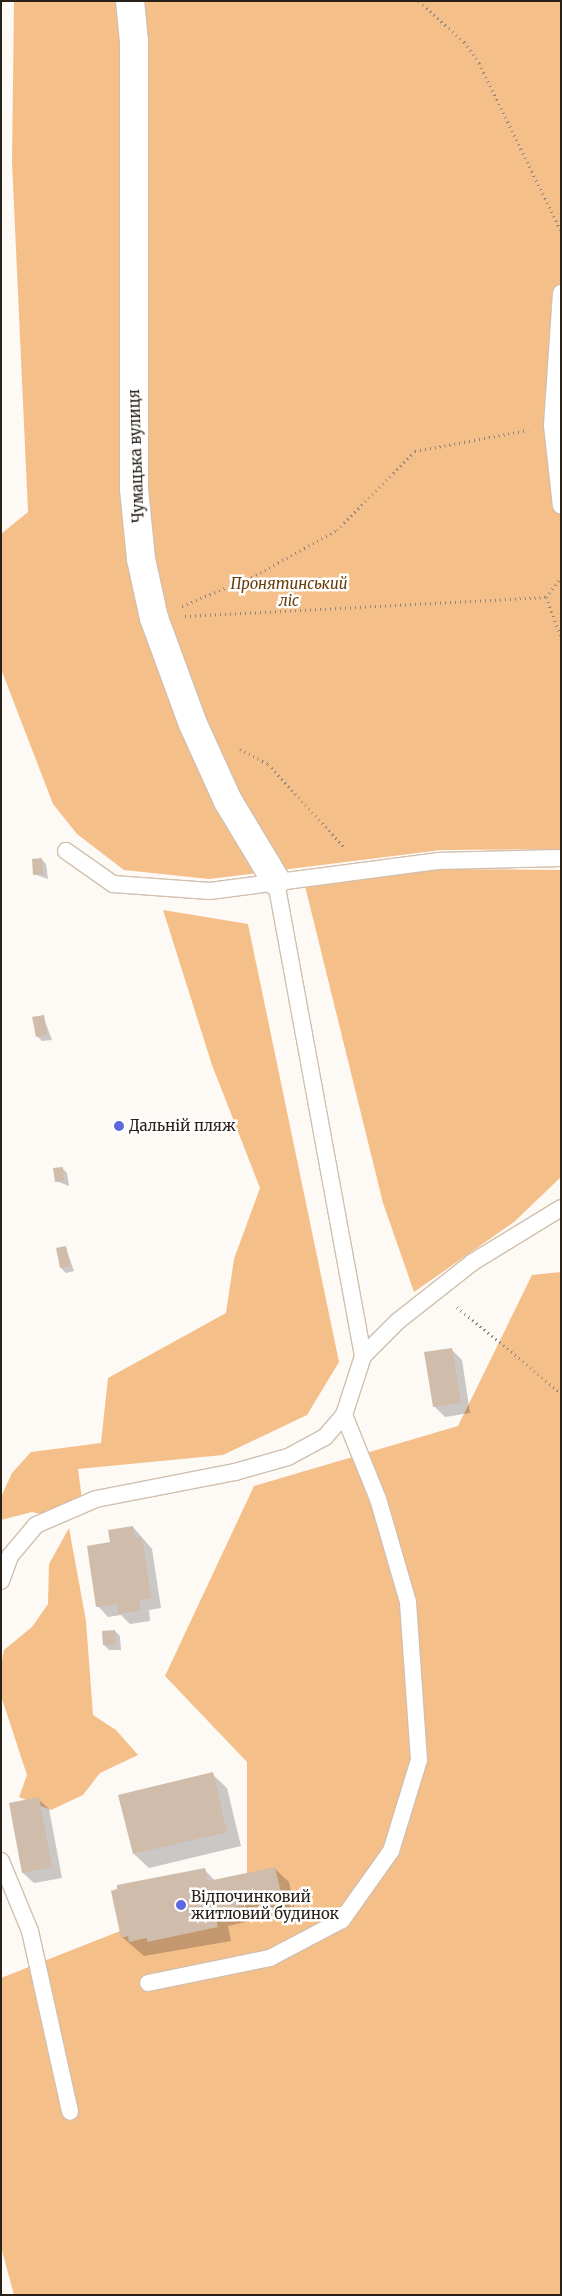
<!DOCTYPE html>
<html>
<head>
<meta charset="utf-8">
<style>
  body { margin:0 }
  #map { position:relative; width:562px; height:2296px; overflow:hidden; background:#fdf9f5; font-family:Merriweather,serif }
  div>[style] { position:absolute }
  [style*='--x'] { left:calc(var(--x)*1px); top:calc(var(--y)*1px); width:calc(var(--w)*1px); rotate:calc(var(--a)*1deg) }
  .green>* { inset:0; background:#f5bf8a }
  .shadow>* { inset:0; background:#0003 }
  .building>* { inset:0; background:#cfbcaa }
  .path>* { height:3px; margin-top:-1.5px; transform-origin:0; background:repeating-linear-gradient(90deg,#8a857f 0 1px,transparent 0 5px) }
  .roads { filter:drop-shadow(1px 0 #d2bfad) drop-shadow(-1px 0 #d2bfad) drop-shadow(0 1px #d2bfad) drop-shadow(0 -1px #d2bfad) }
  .lane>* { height:16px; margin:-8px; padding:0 8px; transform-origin:8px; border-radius:8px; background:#fff }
  .street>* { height:28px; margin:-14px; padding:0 14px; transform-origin:14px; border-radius:14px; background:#fff }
  .dots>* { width:14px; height:14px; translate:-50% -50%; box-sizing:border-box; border:2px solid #fff; border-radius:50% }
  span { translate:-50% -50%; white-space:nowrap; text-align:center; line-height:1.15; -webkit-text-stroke:5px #fff; paint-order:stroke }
  .street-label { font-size:15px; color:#28211a }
  .park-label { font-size:15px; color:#673d09; font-style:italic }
  .poi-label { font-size:15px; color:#28211a }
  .left { translate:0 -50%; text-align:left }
  .frame { position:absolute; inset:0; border:2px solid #28211a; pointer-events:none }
</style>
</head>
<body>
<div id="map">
  <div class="green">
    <i style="clip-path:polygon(14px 1px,561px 1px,561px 849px,441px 850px,209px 879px,124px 870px,77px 834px,53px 804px,1px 669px,1px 534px,28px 512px,12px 162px)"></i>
    <i style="clip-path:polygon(439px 869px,561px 870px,561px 1177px,514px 1222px,414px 1292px,383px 1203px,305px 886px)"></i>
    <i style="clip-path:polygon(163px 910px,248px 924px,339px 1362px,307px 1415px,223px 1455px,78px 1469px,82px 1499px,55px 1517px,32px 1512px,1px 1520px,1px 1497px,12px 1473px,31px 1452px,101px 1443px,108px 1378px,226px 1313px,234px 1259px,260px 1188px,212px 1065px)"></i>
    <i style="clip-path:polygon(561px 1272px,561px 2295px,14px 2295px,1px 2247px,1px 1978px,247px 1881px,247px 1762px,165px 1676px,254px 1486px,458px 1426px,532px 1275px)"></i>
    <i style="clip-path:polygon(69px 1528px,86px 1621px,93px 1715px,116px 1730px,138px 1755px,100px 1773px,83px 1795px,51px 1810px,19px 1797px,27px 1775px,1px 1696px,1px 1666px,4px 1650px,32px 1627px,48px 1604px,49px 1564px)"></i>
  </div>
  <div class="shadow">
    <i style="clip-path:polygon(41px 859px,46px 864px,48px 879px,34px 874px)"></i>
    <i style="clip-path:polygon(43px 1016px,52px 1040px,42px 1041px,37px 1036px)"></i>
    <i style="clip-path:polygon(62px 1168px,67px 1173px,69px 1186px,56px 1181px)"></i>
    <i style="clip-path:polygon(66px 1248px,74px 1271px,66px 1273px,61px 1268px)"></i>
    <i style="clip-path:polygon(452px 1350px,462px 1360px,470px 1413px,445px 1417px,434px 1406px)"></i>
    <i style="clip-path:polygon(133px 1527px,152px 1549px,161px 1608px,149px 1610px,150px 1621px,130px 1624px,121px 1615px,108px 1617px,98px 1606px,111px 1543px)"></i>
    <i style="clip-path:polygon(115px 1631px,120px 1636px,121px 1650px,109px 1650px,104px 1645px)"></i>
    <i style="clip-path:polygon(212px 1774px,227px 1788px,241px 1846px,149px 1868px,134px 1854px,120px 1796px)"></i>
    <i style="clip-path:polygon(38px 1799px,49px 1809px,62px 1878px,34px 1883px,23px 1873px)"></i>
    <i style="clip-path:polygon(274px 1868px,289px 1882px,295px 1911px,228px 1926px,231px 1941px,144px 1956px,122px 1937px,204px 1869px,215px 1881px)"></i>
  </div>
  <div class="building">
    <i style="clip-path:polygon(42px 858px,43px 874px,33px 875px,32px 859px)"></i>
    <i style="clip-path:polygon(44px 1015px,47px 1035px,36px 1037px,32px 1017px)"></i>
    <i style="clip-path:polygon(63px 1167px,64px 1181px,55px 1182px,53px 1168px)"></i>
    <i style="clip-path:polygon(66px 1246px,70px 1266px,60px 1268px,56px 1248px)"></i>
    <i style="clip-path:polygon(452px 1348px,461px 1403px,433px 1407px,424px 1352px)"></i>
    <i style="clip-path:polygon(133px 1526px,135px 1538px,142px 1537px,151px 1598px,139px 1600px,141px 1610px,118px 1614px,117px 1604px,96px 1607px,87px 1546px,110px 1542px,108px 1530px)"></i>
    <i style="clip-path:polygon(115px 1630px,116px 1645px,103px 1645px,102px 1631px)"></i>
    <i style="clip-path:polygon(213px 1772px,227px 1832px,133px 1854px,118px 1795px)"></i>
    <i style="clip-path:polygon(39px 1797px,52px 1867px,22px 1873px,9px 1803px)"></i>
    <i style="clip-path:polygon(275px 1867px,282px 1897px,214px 1912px,218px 1927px,147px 1942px,147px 1938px,129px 1942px,128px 1936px,121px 1938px,111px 1891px,117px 1889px,117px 1885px,205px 1868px,208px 1881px)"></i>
  </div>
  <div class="path">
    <i style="--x:419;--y:1;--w:61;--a:42.3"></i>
    <i style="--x:464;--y:42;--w:26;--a:54"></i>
    <i style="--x:479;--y:63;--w:187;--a:64"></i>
    <i style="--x:546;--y:597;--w:43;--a:69.4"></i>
    <i style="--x:182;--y:606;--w:80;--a:-22.7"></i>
    <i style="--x:256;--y:575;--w:93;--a:-29.1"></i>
    <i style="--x:337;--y:530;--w:111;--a:-45.4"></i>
    <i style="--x:415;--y:451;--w:115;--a:-10.5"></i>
    <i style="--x:185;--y:616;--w:361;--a:-3"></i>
    <i style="--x:546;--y:597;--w:25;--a:-53"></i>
    <i style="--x:240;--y:749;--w:32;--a:28"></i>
    <i style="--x:268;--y:764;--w:114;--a:47.5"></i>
    <i style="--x:457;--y:1307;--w:135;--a:39.6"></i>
  </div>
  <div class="roads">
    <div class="lane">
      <i style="--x:561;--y:293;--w:132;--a:93.9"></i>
      <i style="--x:552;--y:425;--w:81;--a:83.7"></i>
      <i style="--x:66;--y:851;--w:57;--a:35.1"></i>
      <i style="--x:113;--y:884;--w:97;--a:4.1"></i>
      <i style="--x:210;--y:891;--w:229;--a:-7.5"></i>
      <i style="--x:437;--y:861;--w:124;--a:-1.4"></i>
      <i style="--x:363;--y:1356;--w:49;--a:-45"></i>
      <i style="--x:398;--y:1321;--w:95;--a:-38.2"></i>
      <i style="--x:473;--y:1262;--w:103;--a:-31.5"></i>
      <i style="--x:1;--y:1581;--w:27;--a:-70"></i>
      <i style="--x:10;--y:1556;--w:40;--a:-50"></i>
      <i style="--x:36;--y:1525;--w:65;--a:-23.4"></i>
      <i style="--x:96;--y:1499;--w:142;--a:-11"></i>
      <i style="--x:235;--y:1472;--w:55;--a:-15.8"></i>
      <i style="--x:288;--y:1457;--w:42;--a:-28.4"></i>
      <i style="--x:325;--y:1437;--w:29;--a:-49"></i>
      <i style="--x:344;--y:1415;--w:62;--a:-72.1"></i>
      <i style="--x:363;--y:1356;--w:483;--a:-100.4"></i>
      <i style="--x:1;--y:1861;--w:76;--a:67.5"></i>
      <i style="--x:30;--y:1931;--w:185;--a:77.5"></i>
      <i style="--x:148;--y:1983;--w:125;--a:-11.6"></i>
      <i style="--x:270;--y:1958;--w:81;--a:-27.8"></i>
      <i style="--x:342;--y:1920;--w:85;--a:-54.6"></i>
      <i style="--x:391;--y:1851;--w:95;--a:-72.9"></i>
      <i style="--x:419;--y:1760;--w:158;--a:-94"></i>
      <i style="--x:408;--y:1602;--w:107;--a:-106.2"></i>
      <i style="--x:378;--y:1499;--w:91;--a:-112"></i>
    </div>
    <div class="street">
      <i style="--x:130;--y:1;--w:41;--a:84.4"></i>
      <i style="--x:134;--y:42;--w:447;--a:90"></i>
      <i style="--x:134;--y:489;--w:70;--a:84.3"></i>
      <i style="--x:141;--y:559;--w:60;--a:77.6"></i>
      <i style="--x:154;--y:618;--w:113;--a:69.8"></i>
      <i style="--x:193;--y:724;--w:85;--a:65.6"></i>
      <i style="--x:228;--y:801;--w:93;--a:59"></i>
    </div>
  </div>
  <div class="dots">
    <i style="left:119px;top:1126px;background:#5d68df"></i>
    <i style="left:181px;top:1905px;background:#5d68df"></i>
  </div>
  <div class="street-label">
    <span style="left:136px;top:456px;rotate:-92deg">Чумацька вулиця</span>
  </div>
  <div class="park-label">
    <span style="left:289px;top:592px">Пронятинський<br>ліс</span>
  </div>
  <div class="poi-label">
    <span class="left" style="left:129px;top:1126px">Дальній пляж</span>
    <span class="left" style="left:191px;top:1905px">Відпочинковий<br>житловий будинок</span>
  </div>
  <div class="frame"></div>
</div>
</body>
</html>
